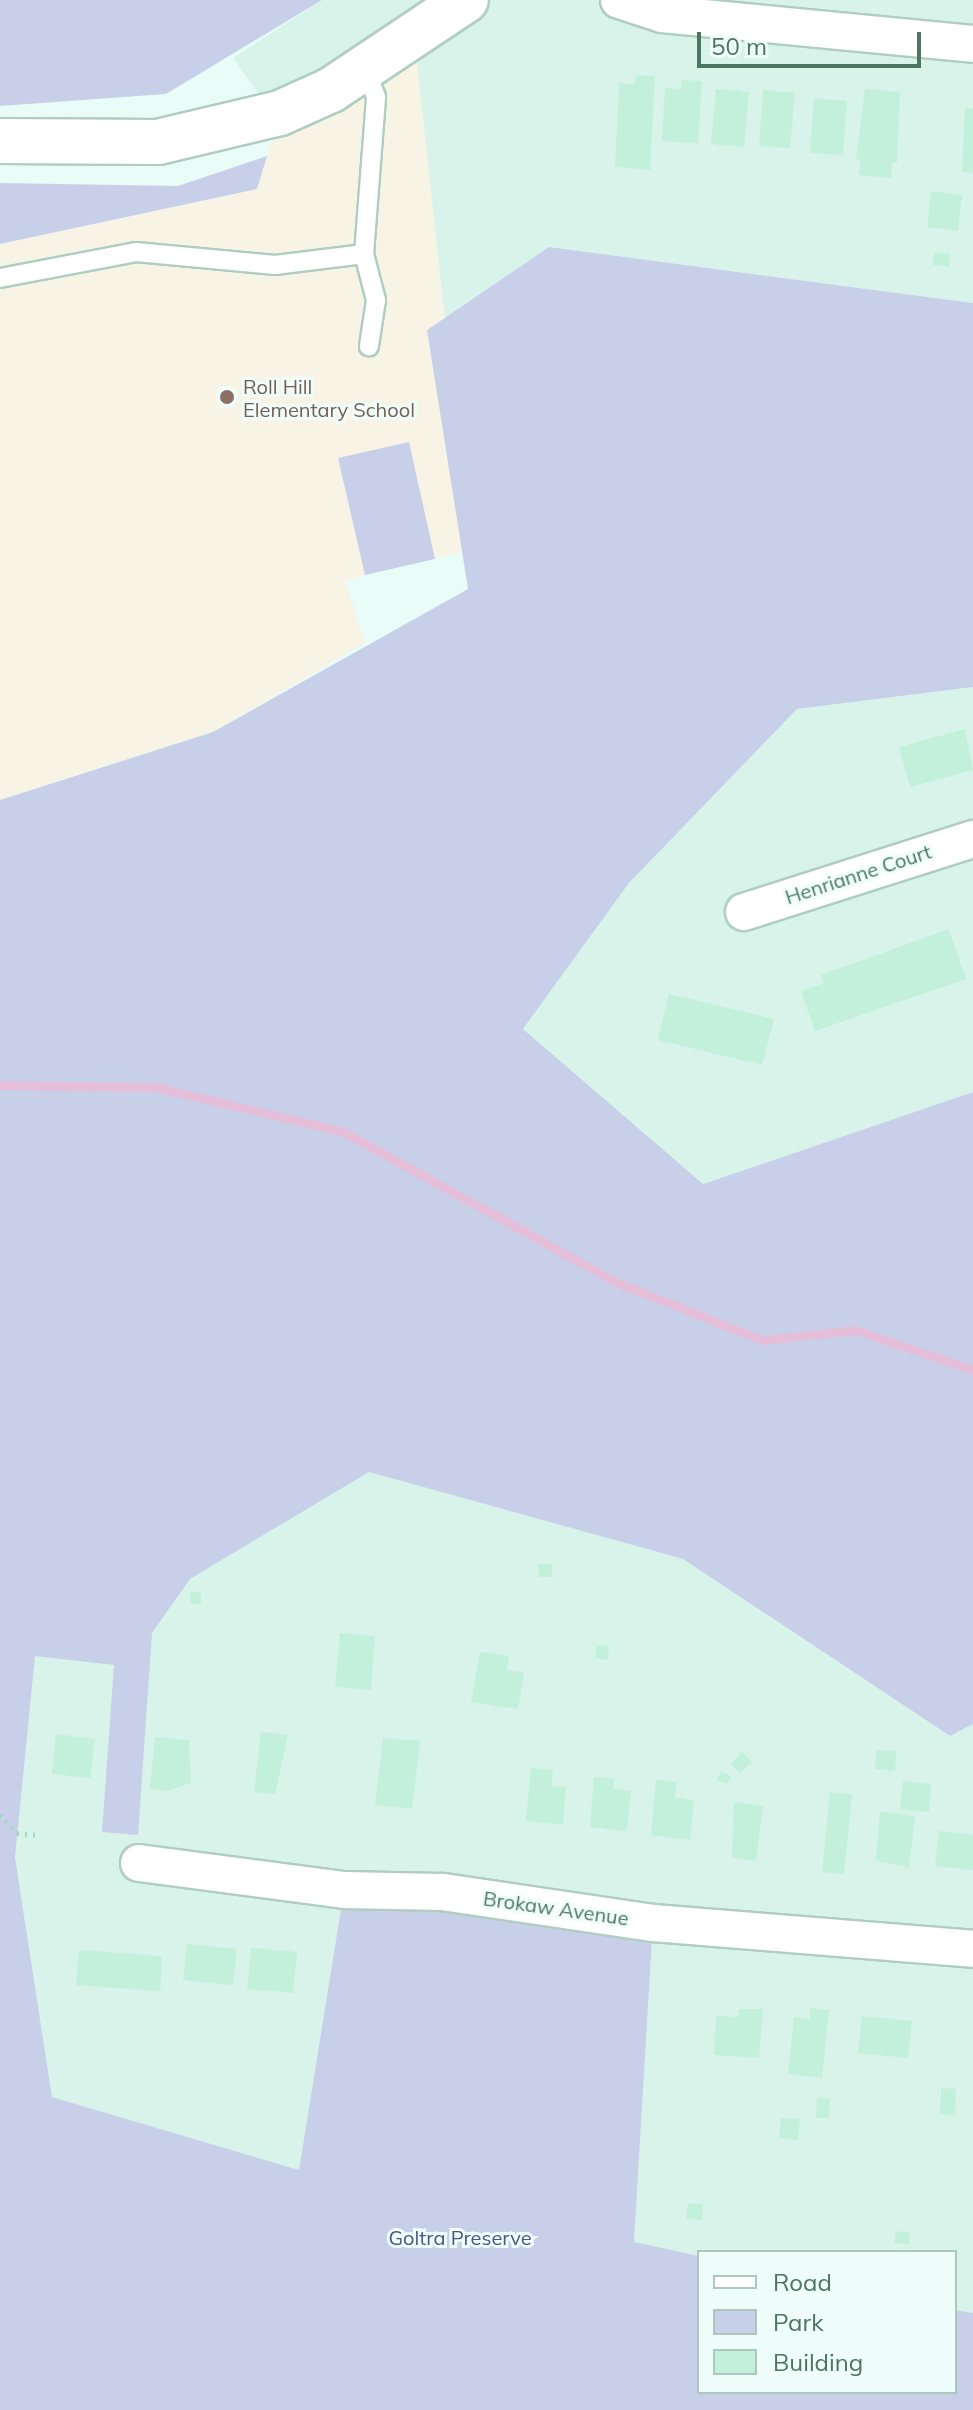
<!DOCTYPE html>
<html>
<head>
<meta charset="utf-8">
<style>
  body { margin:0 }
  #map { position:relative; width:973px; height:2410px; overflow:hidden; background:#e9fcf7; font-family:Mulish,sans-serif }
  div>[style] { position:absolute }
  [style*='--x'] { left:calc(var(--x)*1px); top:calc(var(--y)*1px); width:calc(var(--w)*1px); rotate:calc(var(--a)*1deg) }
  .residential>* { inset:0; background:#d8f3ea }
  .education>* { inset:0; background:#f8f4e5 }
  .green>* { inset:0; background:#c8d0e9 }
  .stream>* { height:9px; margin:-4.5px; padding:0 4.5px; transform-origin:4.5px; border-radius:4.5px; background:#e5beda }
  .building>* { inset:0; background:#c2f0db }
  .path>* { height:5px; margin-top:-2.5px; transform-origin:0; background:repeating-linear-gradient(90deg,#a4d5be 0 2px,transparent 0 8px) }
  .roads { filter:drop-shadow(2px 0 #afcdc0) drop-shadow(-2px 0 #afcdc0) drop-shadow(0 2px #afcdc0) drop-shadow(0 -2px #afcdc0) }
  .lane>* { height:18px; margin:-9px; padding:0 9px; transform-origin:9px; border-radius:9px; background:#fff }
  .street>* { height:36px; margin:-18px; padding:0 18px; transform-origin:18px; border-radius:18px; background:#fff }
  .secondary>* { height:44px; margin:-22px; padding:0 22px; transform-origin:22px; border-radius:22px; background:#fff }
  .dots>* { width:22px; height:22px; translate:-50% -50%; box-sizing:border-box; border:4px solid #effefa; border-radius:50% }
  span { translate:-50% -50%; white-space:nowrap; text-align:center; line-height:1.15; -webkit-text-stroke:6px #effefa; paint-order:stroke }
  .education-label { font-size:20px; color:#785e54 }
  .left { translate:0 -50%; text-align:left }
  .street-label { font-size:20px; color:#4d7561 }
  .park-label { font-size:20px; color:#4c5586 }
  .legend { position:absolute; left:697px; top:2250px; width:260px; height:144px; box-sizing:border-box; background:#effefa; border:2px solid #aec7bd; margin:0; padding:10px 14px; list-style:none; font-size:24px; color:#4d7561 }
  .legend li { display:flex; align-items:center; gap:16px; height:40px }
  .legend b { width:40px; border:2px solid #aec7bd }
  .scale { position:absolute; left:697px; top:32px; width:224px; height:36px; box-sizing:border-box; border:4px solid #4d7561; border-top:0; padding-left:10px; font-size:24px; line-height:28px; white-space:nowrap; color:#4d7561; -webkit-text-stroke:6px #effefa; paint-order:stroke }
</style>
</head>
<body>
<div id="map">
  <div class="residential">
    <i style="clip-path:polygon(322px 0,973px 0,973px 303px,549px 247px,427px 330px,233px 58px)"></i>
    <i style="clip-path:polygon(973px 687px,973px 1092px,702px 1184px,523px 1029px,629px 883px,797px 709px)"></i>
    <i style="clip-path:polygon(369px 1472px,683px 1559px,950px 1736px,973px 1724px,973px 2313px,955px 2310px,955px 2252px,699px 2252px,699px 2256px,634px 2243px,653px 1923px,344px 1890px,299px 2170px,52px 2097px,15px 1857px,0 1852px,0 1557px,151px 1634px,190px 1579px)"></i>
  </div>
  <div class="education">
    <i style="clip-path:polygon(414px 34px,470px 550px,345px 580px,365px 643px,213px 732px,0 800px,0 244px,257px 189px,280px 113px)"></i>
  </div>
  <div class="green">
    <i style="clip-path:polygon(0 0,322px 0,166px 94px,0 106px)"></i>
    <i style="clip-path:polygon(267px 156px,257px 189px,0 244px,0 183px,178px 186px)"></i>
    <i style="clip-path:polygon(549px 247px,973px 303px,973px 687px,797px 709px,629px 883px,523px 1029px,703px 1184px,973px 1092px,973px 1724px,950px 1736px,683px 1559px,369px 1472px,190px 1579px,152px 1633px,138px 1835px,102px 1832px,114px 1665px,35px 1656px,15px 1857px,52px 2097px,299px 2170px,344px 1890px,653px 1923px,634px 2242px,699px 2256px,699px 2392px,955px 2392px,955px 2310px,973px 2313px,973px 2410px,0 2410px,0 800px,213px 732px,468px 589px,427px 330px)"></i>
    <i style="clip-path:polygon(409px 442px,435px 559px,365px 575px,338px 458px)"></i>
  </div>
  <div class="stream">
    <i style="--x:0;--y:1085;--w:155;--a:0.7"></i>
    <i style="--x:155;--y:1087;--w:194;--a:13.4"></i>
    <i style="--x:344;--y:1132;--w:311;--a:28.9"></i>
    <i style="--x:616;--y:1282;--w:157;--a:21.7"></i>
    <i style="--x:762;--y:1340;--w:94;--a:-6.1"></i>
    <i style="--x:855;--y:1330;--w:125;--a:18.7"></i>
  </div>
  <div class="building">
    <i style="clip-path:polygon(636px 75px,655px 76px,650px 170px,615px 167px,619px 83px,635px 84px)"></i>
    <i style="clip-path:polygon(682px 80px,702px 81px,698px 143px,662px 141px,665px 88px,681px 89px)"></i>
    <i style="clip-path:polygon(716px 89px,749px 92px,744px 147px,711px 144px)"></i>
    <i style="clip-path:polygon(865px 89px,900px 92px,897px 163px,892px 163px,891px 178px,859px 175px,860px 161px,856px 160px)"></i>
    <i style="clip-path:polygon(763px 90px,795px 93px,790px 148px,759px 146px)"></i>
    <i style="clip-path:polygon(814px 98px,847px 101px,843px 155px,810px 153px)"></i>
    <i style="clip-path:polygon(965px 108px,973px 109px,973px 173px,962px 172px)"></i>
    <i style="clip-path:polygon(931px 191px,962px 195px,958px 231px,927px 227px)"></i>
    <i style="clip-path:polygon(934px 253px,950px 254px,949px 267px,933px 265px)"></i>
    <i style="clip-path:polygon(965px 729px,973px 770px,910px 787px,899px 747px)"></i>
    <i style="clip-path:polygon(949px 929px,966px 979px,815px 1031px,801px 991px,824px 983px,821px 975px)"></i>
    <i style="clip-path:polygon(669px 994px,774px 1019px,762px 1065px,658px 1040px)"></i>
    <i style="clip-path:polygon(538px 1564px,552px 1564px,552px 1577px,539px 1577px)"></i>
    <i style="clip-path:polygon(190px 1592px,201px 1592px,201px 1604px,190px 1603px)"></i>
    <i style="clip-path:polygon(340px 1633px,375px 1636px,371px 1690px,335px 1687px)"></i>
    <i style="clip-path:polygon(597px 1645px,609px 1646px,608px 1660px,595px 1658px)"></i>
    <i style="clip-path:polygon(480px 1652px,509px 1656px,507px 1670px,524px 1672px,518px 1709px,471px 1702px)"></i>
    <i style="clip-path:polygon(261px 1732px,288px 1735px,275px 1794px,254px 1792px)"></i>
    <i style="clip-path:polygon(56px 1734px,95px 1739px,90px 1778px,52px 1774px)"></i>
    <i style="clip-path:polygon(155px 1737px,189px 1740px,191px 1783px,167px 1791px,150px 1789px)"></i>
    <i style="clip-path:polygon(383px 1738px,420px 1741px,412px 1809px,375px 1805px)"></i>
    <i style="clip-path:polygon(876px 1750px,896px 1751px,895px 1771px,875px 1769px)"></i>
    <i style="clip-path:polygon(742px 1752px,752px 1762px,740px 1773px,731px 1764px)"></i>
    <i style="clip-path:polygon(531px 1768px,553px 1770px,551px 1786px,566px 1787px,563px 1825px,526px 1821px)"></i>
    <i style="clip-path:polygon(721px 1771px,731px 1776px,727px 1784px,717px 1780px)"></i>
    <i style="clip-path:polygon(594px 1777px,614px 1779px,613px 1789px,631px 1791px,627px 1831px,590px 1827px)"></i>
    <i style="clip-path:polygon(656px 1780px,677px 1782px,675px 1798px,694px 1800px,690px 1840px,651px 1835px)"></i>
    <i style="clip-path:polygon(903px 1781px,931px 1784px,929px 1812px,900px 1809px)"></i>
    <i style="clip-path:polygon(830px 1792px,852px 1795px,844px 1874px,822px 1872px)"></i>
    <i style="clip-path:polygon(734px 1802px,763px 1806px,756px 1861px,732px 1857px)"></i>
    <i style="clip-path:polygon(880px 1812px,915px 1816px,909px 1868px,876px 1860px)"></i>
    <i style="clip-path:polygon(939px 1831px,973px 1835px,973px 1870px,935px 1866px)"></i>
    <i style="clip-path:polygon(187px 1944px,237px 1949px,233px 1985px,183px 1980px)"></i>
    <i style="clip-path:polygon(251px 1948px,297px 1952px,293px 1993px,247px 1989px)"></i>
    <i style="clip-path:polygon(79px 1950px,162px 1956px,160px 1991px,76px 1985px)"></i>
    <i style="clip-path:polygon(810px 2008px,829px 2010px,822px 2078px,788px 2074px,794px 2017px,810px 2019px)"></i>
    <i style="clip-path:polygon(739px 2009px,763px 2009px,759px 2058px,714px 2055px,716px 2016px,738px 2017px)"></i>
    <i style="clip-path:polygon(862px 2016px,912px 2021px,908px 2058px,858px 2053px)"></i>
    <i style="clip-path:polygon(941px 2088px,956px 2089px,955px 2115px,940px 2114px)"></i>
    <i style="clip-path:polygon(817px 2098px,830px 2099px,829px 2118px,816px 2118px)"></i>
    <i style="clip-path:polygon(781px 2118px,800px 2119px,798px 2140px,779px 2138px)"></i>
    <i style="clip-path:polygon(688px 2203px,703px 2204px,702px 2220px,686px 2218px)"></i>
    <i style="clip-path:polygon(896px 2231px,910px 2233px,909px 2244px,894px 2243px)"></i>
  </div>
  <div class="path">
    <i style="--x:0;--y:1815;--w:25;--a:47"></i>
    <i style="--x:17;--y:1833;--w:22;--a:5"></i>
  </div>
  <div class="roads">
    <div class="lane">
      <i style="--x:364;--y:254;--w:48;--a:75.4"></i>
      <i style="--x:376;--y:300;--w:47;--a:98.7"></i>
      <i style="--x:0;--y:278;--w:138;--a:-10.8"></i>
      <i style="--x:136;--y:252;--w:140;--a:5.3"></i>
      <i style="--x:275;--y:265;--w:90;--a:-7"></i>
      <i style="--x:364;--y:254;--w:157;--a:-85.6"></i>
      <i style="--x:376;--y:97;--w:32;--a:-110"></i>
    </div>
    <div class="street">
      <i style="--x:619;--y:0;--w:45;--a:18"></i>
      <i style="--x:662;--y:14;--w:312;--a:5.5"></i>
      <i style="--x:744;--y:912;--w:240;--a:-17.7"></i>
      <i style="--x:139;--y:1863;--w:207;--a:7.5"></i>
      <i style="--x:344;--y:1890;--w:99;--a:1.2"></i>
      <i style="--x:443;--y:1892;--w:212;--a:8.4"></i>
      <i style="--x:653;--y:1923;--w:321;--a:4.6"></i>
    </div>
    <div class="secondary">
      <i style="--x:0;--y:141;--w:158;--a:0.4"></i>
      <i style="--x:158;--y:142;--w:125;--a:-13.4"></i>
      <i style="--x:280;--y:113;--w:56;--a:-24.3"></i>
      <i style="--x:331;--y:90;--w:162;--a:-33.7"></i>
    </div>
  </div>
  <div class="dots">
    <i style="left:227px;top:397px;background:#8d6e63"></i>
  </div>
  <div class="education-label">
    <span class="left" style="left:243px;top:398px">Roll Hill<br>Elementary School</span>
  </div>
  <div class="street-label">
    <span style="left:858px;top:874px;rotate:-18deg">Henrianne Court</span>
    <span style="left:556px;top:1908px;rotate:8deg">Brokaw Avenue</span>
  </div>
  <div class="park-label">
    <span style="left:460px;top:2237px">Goltra Preserve</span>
  </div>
  <ul class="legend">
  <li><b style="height:10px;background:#fff"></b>Road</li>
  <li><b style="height:22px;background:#c8d0e9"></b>Park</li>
  <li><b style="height:22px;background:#c2f0db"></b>Building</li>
  </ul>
  <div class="scale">50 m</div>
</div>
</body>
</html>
